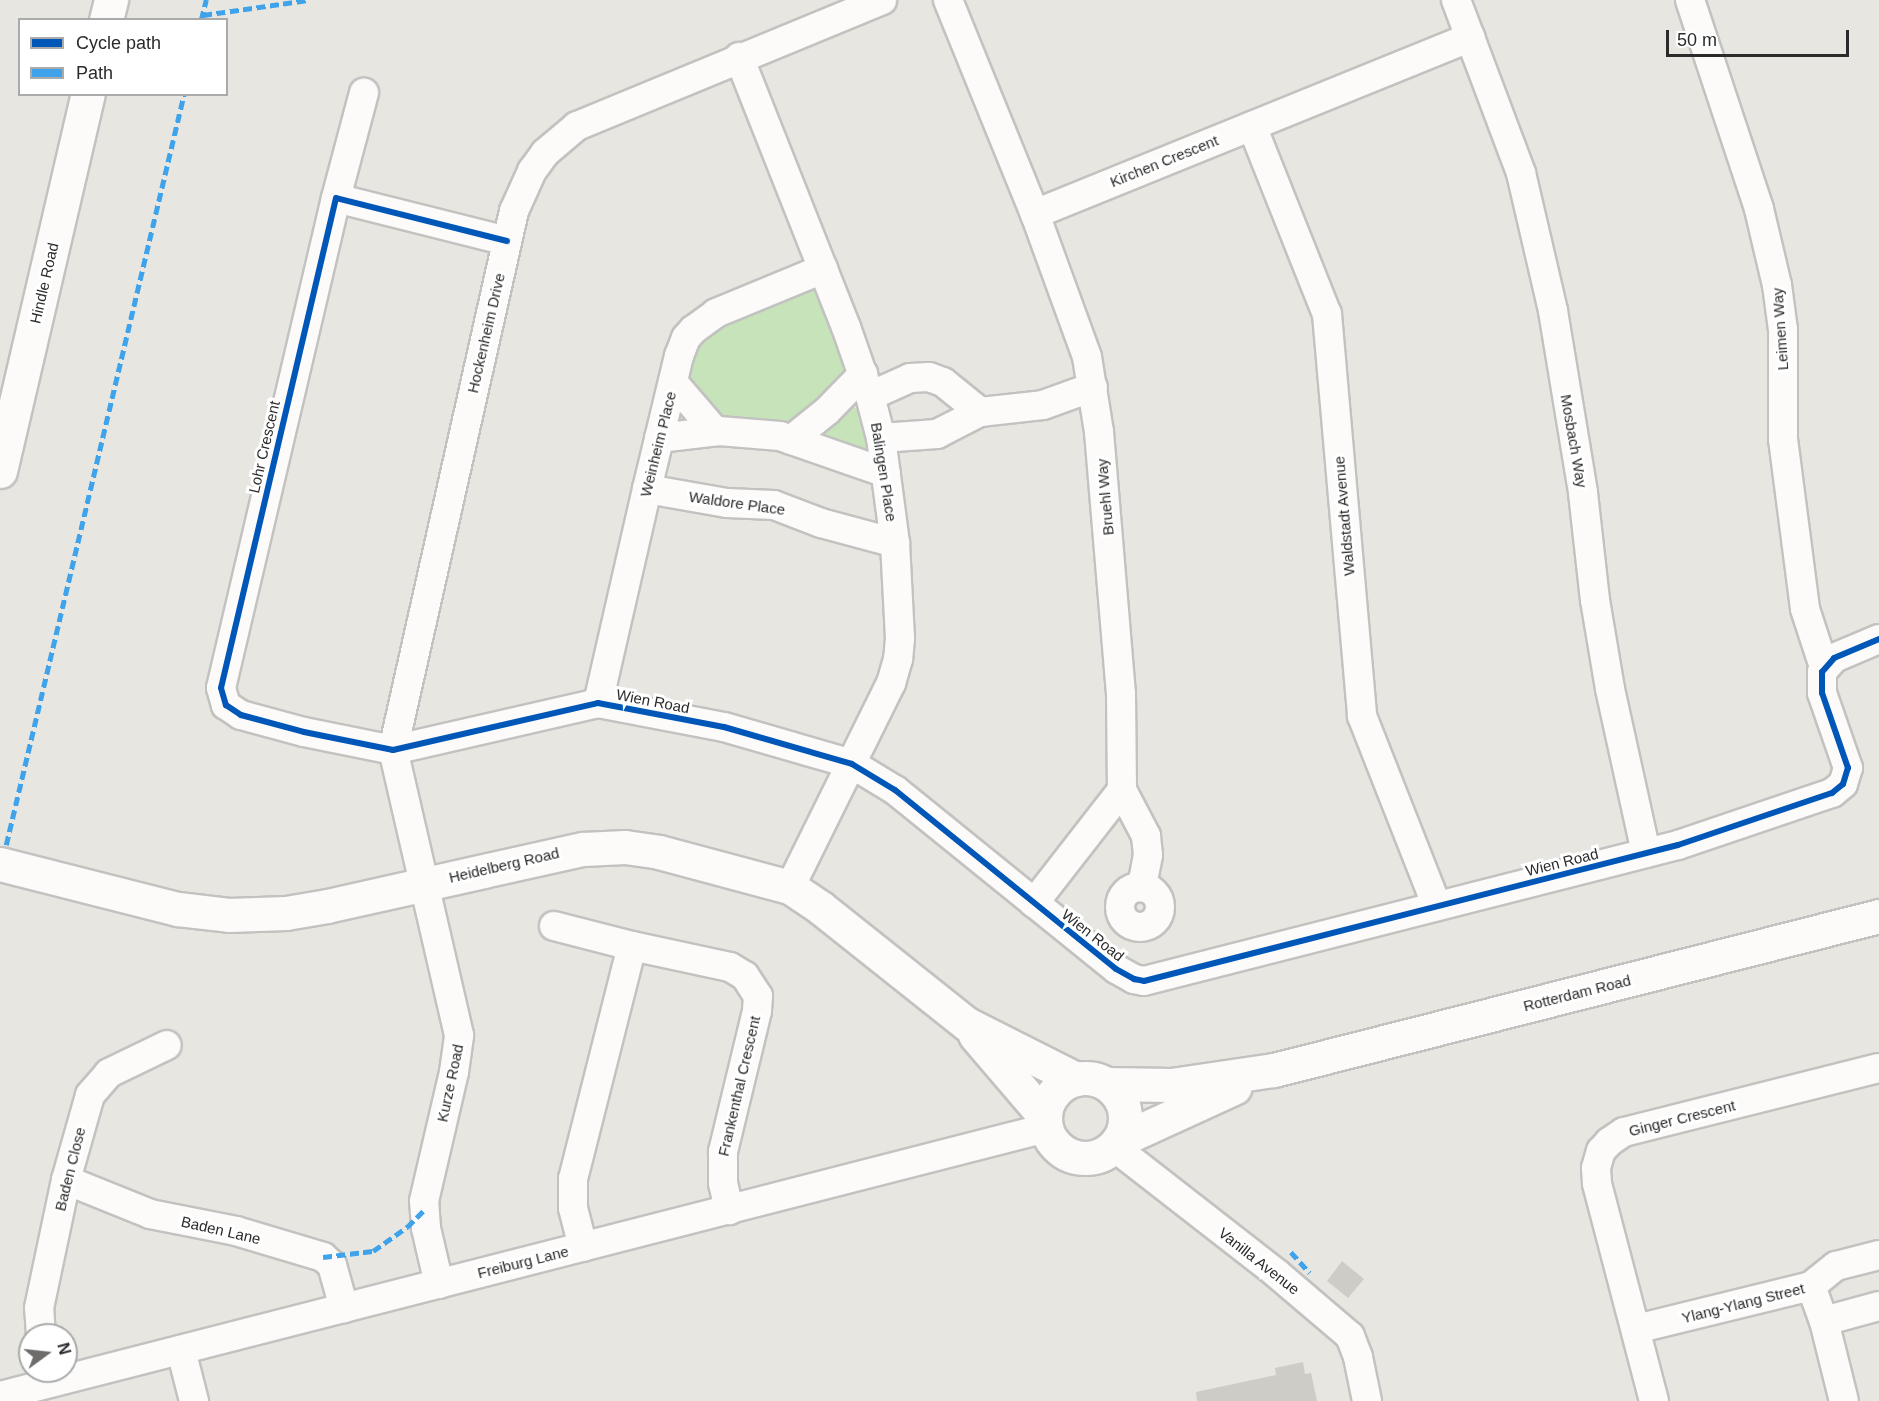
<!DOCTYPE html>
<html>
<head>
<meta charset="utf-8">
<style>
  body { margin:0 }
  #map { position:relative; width:1879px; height:1401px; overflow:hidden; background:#e8e6e0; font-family:Arial,sans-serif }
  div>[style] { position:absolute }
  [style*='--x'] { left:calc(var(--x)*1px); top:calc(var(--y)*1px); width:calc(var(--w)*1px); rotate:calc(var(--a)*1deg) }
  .green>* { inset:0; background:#c7e3ba }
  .building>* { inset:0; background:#cdccc7 }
  .roads { filter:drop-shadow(2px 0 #c2c2c1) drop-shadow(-2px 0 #c2c2c1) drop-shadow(0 2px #c2c2c1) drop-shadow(0 -2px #c2c2c1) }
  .street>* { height:28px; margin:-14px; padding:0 14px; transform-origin:14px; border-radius:14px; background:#fcfbfa }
  .street>.ring { margin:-14px; padding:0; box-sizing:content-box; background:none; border:28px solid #fcfbfa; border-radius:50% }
  .secondary>* { height:33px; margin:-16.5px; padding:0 16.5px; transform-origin:16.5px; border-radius:16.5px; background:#fcfbfa }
  .secondary>.ring { margin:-16.5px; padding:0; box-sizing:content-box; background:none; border:33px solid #fcfbfa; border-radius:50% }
  .quiet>* { height:4.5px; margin-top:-2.25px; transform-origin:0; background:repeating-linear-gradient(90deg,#3ea3eb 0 9px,transparent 0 13.5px) }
  .cycleway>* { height:6px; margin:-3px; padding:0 3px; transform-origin:3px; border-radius:3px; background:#0057b8 }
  span { translate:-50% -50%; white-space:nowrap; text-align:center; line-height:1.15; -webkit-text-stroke:6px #fff; paint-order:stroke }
  .street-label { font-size:15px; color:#2b2b2b }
  .legend { position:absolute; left:18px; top:18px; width:210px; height:78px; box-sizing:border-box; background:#fff; border:2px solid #aaa; margin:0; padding:8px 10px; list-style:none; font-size:18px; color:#2b2b2b }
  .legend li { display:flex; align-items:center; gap:12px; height:30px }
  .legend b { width:30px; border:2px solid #aaa }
  .north { position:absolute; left:18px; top:1323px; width:60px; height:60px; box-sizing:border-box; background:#fff; border:2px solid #aaa; border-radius:50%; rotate:75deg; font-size:16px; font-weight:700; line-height:24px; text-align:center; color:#2b2b2b }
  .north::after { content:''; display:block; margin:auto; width:21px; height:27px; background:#6d6c6a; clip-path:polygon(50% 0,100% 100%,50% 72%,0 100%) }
  .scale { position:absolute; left:1666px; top:30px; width:183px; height:27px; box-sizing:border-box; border:3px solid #2b2b2b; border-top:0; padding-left:8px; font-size:18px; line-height:21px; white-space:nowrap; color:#2b2b2b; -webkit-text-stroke:4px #fff; paint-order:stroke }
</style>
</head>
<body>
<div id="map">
  <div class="green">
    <i style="clip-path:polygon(816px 285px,846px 358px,844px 370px,841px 382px,789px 428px,725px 421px,686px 387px,695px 336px)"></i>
    <i style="clip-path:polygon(849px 405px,866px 413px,871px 441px,864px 450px,855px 455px,822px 436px,822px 427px)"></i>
  </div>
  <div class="building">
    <i style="clip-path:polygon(1342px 1261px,1364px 1279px,1348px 1298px,1327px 1281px)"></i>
    <i style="clip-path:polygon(1303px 1362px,1305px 1374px,1311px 1373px,1317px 1401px,1197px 1401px,1196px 1392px,1276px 1375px,1275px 1368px)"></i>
  </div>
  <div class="roads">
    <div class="street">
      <i style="--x:948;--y:0;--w:231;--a:67.9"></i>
      <i style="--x:1035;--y:214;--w:152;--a:70"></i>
      <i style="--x:1087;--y:357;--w:76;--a:80.9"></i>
      <i style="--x:1099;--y:432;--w:263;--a:85.2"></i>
      <i style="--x:1121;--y:694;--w:96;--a:89.4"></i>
      <i style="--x:1122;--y:790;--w:52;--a:62.4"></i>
      <i style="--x:1146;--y:836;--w:19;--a:84"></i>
      <i style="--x:1148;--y:855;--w:33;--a:101"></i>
      <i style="--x:1456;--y:0;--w:185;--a:69.4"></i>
      <i style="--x:1521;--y:173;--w:142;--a:76.9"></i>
      <i style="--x:1553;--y:311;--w:184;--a:80.6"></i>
      <i style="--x:1583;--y:493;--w:108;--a:83.6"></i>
      <i style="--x:1595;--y:600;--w:90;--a:80.4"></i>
      <i style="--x:1610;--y:689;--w:168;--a:77.6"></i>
      <i style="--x:1690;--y:0;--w:220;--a:71.7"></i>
      <i style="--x:1759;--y:209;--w:78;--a:76.7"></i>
      <i style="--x:1777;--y:285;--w:45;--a:82.4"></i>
      <i style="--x:1783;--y:330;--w:109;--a:90"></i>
      <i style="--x:1783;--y:439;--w:171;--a:82.6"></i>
      <i style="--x:1805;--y:609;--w:61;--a:71.9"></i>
      <i style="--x:739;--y:57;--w:290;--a:68.4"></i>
      <i style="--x:846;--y:327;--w:73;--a:70.8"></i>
      <i style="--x:870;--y:396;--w:43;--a:75.3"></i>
      <i style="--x:881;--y:438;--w:106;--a:82.4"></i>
      <i style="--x:895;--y:543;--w:95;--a:87"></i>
      <i style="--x:900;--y:638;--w:21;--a:95"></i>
      <i style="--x:898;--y:659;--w:25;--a:106"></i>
      <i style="--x:891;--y:683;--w:228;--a:116.3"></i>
      <i style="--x:1252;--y:126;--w:202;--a:68.3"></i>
      <i style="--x:1327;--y:314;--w:404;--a:85"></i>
      <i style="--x:1362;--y:716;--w:204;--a:68.5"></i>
      <i style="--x:336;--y:198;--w:109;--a:-75.1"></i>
      <i style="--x:1035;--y:214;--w:470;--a:-22.1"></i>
      <i style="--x:507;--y:241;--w:176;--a:-165.9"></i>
      <i style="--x:336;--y:198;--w:503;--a:103.21"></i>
      <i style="--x:221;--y:688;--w:18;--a:74"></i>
      <i style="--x:226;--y:705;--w:18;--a:34"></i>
      <i style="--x:241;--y:715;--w:65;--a:15.1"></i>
      <i style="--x:304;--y:732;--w:91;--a:11.4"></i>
      <i style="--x:393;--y:750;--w:210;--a:-12.9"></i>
      <i style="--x:598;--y:703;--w:128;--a:10.8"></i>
      <i style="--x:724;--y:727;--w:133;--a:16.1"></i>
      <i style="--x:852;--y:764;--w:50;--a:31.2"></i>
      <i style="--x:895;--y:790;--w:284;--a:39"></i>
      <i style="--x:1116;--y:969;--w:21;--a:29"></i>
      <i style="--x:1134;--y:979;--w:10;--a:11"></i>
      <i style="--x:1144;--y:981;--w:551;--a:-14.29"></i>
      <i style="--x:1678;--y:845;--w:163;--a:-18.7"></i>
      <i style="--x:1832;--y:793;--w:14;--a:-39"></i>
      <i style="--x:1843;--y:784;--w:17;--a:-73"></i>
      <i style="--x:1848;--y:768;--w:79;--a:-109.1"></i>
      <i style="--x:1822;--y:693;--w:21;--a:-90"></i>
      <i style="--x:1822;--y:672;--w:18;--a:-49"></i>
      <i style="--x:1834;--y:658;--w:49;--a:-22.9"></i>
      <i style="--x:673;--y:382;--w:65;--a:49.4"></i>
      <i style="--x:870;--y:396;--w:44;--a:-24.2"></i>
      <i style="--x:910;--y:378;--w:19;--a:-3"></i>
      <i style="--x:929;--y:377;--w:15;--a:20"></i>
      <i style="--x:943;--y:382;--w:48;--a:39"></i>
      <i style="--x:659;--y:438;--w:60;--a:-6.7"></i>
      <i style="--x:719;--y:431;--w:61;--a:4.7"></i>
      <i style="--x:780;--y:436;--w:112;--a:19.2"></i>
      <i style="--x:881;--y:438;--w:56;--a:-4.1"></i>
      <i style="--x:937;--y:434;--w:48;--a:-27.1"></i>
      <i style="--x:980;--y:412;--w:63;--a:-6.3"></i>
      <i style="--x:1043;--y:405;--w:53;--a:-19.8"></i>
      <i style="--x:791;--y:440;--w:46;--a:-38.9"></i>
      <i style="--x:827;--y:411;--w:52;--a:-45.8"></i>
      <i style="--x:647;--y:489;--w:81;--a:9.9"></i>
      <i style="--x:727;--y:503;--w:47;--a:2.4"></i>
      <i style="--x:774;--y:505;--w:50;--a:21"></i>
      <i style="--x:821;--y:523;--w:77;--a:15.1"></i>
      <i style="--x:598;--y:703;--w:220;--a:-77.1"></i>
      <i style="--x:647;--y:489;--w:137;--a:-76.5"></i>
      <i style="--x:679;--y:356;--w:19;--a:-69"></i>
      <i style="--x:686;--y:338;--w:11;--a:-49"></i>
      <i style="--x:693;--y:330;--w:29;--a:-36"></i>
      <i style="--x:716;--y:313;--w:116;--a:-22.4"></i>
      <i class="ring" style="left:1120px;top:887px;width:12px;height:12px"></i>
      <i style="--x:1034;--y:903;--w:143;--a:-52.1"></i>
      <i style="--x:554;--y:926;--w:81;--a:14.4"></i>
      <i style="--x:1113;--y:1146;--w:207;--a:37.9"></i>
      <i style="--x:1276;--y:1273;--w:97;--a:40.4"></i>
      <i style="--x:1350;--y:1336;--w:22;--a:69"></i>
      <i style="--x:1358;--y:1357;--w:45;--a:78.4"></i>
      <i style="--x:66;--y:1180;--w:91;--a:22"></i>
      <i style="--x:150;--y:1214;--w:88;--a:11.2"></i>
      <i style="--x:236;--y:1231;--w:91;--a:16.6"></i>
      <i style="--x:323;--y:1257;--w:12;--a:42"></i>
      <i style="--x:332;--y:1265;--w:45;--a:74.4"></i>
      <i style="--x:583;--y:1247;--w:40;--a:-104.4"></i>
      <i style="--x:573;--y:1208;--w:29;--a:-90"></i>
      <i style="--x:573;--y:1179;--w:240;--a:-75.8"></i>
      <i style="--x:632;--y:946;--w:100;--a:12.1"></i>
      <i style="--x:730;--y:967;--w:17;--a:31"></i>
      <i style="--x:745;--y:976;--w:24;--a:57"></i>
      <i style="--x:758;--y:996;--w:15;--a:94"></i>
      <i style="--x:757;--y:1011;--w:145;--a:103.6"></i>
      <i style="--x:723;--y:1152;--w:31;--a:90"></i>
      <i style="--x:723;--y:1183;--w:28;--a:77"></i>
      <i style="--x:439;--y:1284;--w:57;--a:-103.1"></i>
      <i style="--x:426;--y:1228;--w:27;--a:-94"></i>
      <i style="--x:424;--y:1201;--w:132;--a:-76.9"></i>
      <i style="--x:454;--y:1072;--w:37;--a:-82"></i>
      <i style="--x:459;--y:1035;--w:293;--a:-103"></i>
      <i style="--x:393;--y:750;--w:552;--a:-77.35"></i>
      <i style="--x:514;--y:211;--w:44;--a:-65.8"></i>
      <i style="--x:532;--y:171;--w:22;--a:-54"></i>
      <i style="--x:545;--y:153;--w:42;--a:-40.2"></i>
      <i style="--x:577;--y:126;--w:330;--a:-22.4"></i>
      <i style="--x:1811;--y:1286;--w:37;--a:70"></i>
      <i style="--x:1824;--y:1321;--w:82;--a:76"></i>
      <i style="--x:1824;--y:1321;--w:57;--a:-15.3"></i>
      <i style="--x:1636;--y:1329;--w:180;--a:-13.8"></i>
      <i style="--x:1811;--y:1286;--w:32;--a:-39"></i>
      <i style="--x:1836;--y:1266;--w:44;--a:-14.3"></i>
      <i style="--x:41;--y:1335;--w:27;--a:-94"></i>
      <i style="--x:39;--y:1308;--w:131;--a:-78.1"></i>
      <i style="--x:66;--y:1180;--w:88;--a:-74.2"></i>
      <i style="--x:90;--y:1095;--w:29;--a:-49"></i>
      <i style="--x:109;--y:1073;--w:64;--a:-25.8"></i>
      <i style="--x:181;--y:1350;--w:53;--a:75.7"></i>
      <i style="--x:0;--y:1396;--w:1080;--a:-14.37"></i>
      <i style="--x:1654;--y:1401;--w:225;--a:-104.7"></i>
      <i style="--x:1597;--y:1183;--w:15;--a:-94"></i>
      <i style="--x:1596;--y:1168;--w:18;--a:-74"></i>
      <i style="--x:1601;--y:1151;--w:12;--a:-48"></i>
      <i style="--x:1609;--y:1142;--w:18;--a:-34"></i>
      <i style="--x:1624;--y:1132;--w:263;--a:-14.1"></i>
    </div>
    <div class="secondary">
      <i style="--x:106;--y:20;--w:21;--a:-76"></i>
      <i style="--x:0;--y:471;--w:387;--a:-76.9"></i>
      <i style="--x:0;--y:864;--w:184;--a:14.2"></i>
      <i style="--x:178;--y:909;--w:51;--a:6.7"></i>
      <i style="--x:229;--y:915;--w:57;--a:-2"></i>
      <i style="--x:286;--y:913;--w:42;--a:-9.7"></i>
      <i style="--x:327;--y:906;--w:262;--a:-12.6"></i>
      <i style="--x:583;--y:849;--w:42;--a:-2.7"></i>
      <i style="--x:625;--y:847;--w:34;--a:8"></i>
      <i style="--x:659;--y:852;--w:136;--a:15"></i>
      <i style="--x:790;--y:887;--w:37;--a:34"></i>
      <i style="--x:821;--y:908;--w:186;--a:38.5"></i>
      <i style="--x:967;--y:1024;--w:122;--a:26.8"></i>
      <i style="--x:975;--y:1035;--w:108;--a:49.5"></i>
      <i class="ring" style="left:1045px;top:1078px;width:47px;height:47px"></i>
      <i style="--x:1107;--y:1084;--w:65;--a:0.9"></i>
      <i style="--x:1172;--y:1085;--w:103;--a:-8.4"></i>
      <i style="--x:1274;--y:1070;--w:624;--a:-14.28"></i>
      <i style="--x:1118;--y:1141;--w:128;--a:-24.6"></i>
    </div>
  </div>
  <div class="quiet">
    <i style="--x:203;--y:15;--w:106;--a:-8.1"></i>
    <i style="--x:201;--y:20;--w:21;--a:-76"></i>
    <i style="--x:6;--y:845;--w:772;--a:-76.67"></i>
    <i style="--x:1291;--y:1252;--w:28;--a:48"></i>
    <i style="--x:323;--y:1257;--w:50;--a:-6.8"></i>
    <i style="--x:373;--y:1251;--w:42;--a:-35.2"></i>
    <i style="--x:407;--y:1227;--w:23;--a:-45"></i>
  </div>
  <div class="cycleway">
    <i style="--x:507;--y:241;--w:176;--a:-165.9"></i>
    <i style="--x:336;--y:198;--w:503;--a:103.21"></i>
    <i style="--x:221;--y:688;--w:18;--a:74"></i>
    <i style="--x:226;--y:705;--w:18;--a:34"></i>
    <i style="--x:241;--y:715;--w:65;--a:15.1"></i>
    <i style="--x:304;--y:732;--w:91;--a:11.4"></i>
    <i style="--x:393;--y:750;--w:210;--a:-12.9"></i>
    <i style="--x:598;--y:703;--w:128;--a:10.8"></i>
    <i style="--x:724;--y:727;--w:133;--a:16.1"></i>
    <i style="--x:852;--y:764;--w:50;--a:31.2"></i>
    <i style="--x:895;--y:790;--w:284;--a:39"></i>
    <i style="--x:1116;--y:969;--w:21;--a:29"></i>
    <i style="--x:1134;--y:979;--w:10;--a:11"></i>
    <i style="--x:1144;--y:981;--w:551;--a:-14.29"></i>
    <i style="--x:1678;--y:845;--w:163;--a:-18.7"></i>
    <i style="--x:1832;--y:793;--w:14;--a:-39"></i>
    <i style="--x:1843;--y:784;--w:17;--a:-73"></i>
    <i style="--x:1848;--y:768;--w:79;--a:-109.1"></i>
    <i style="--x:1822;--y:693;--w:21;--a:-90"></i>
    <i style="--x:1822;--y:672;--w:18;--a:-49"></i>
    <i style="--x:1834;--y:658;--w:49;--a:-22.9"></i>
  </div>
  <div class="street-label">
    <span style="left:1164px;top:161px;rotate:-22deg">Kirchen Crescent</span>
    <span style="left:44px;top:283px;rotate:-77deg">Hindle Road</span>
    <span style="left:1780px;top:329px;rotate:-94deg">Leimen Way</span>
    <span style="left:486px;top:333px;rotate:-77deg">Hockenheim Drive</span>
    <span style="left:1574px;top:441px;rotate:80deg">Mosbach Way</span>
    <span style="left:658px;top:444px;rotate:-76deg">Weinheim Place</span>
    <span style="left:264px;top:447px;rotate:-77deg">Lohr Crescent</span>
    <span style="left:884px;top:472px;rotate:81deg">Balingen Place</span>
    <span style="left:1105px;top:497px;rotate:-95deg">Bruehl Way</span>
    <span style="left:737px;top:503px;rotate:8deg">Waldore Place</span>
    <span style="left:1344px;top:516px;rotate:-95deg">Waldstadt Avenue</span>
    <span style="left:653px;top:701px;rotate:11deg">Wien Road</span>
    <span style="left:1562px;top:862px;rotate:-14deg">Wien Road</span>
    <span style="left:504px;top:865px;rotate:-13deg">Heidelberg Road</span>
    <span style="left:1093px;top:935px;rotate:38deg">Wien Road</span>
    <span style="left:1577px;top:993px;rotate:-14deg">Rotterdam Road</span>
    <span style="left:450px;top:1083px;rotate:-78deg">Kurze Road</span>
    <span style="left:739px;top:1086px;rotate:-77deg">Frankenthal Crescent</span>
    <span style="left:1682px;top:1118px;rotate:-14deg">Ginger Crescent</span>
    <span style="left:70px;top:1169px;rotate:-76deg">Baden Close</span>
    <span style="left:221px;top:1230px;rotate:13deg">Baden Lane</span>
    <span style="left:1259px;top:1261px;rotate:38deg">Vanilla Avenue</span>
    <span style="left:523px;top:1262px;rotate:-14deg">Freiburg Lane</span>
    <span style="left:1743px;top:1303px;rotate:-14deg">Ylang-Ylang Street</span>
  </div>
  <ul class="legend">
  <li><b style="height:8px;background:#0057b8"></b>Cycle path</li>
  <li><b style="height:8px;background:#3ea3eb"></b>Path</li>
  </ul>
  <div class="north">N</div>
  <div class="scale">50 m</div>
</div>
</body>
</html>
